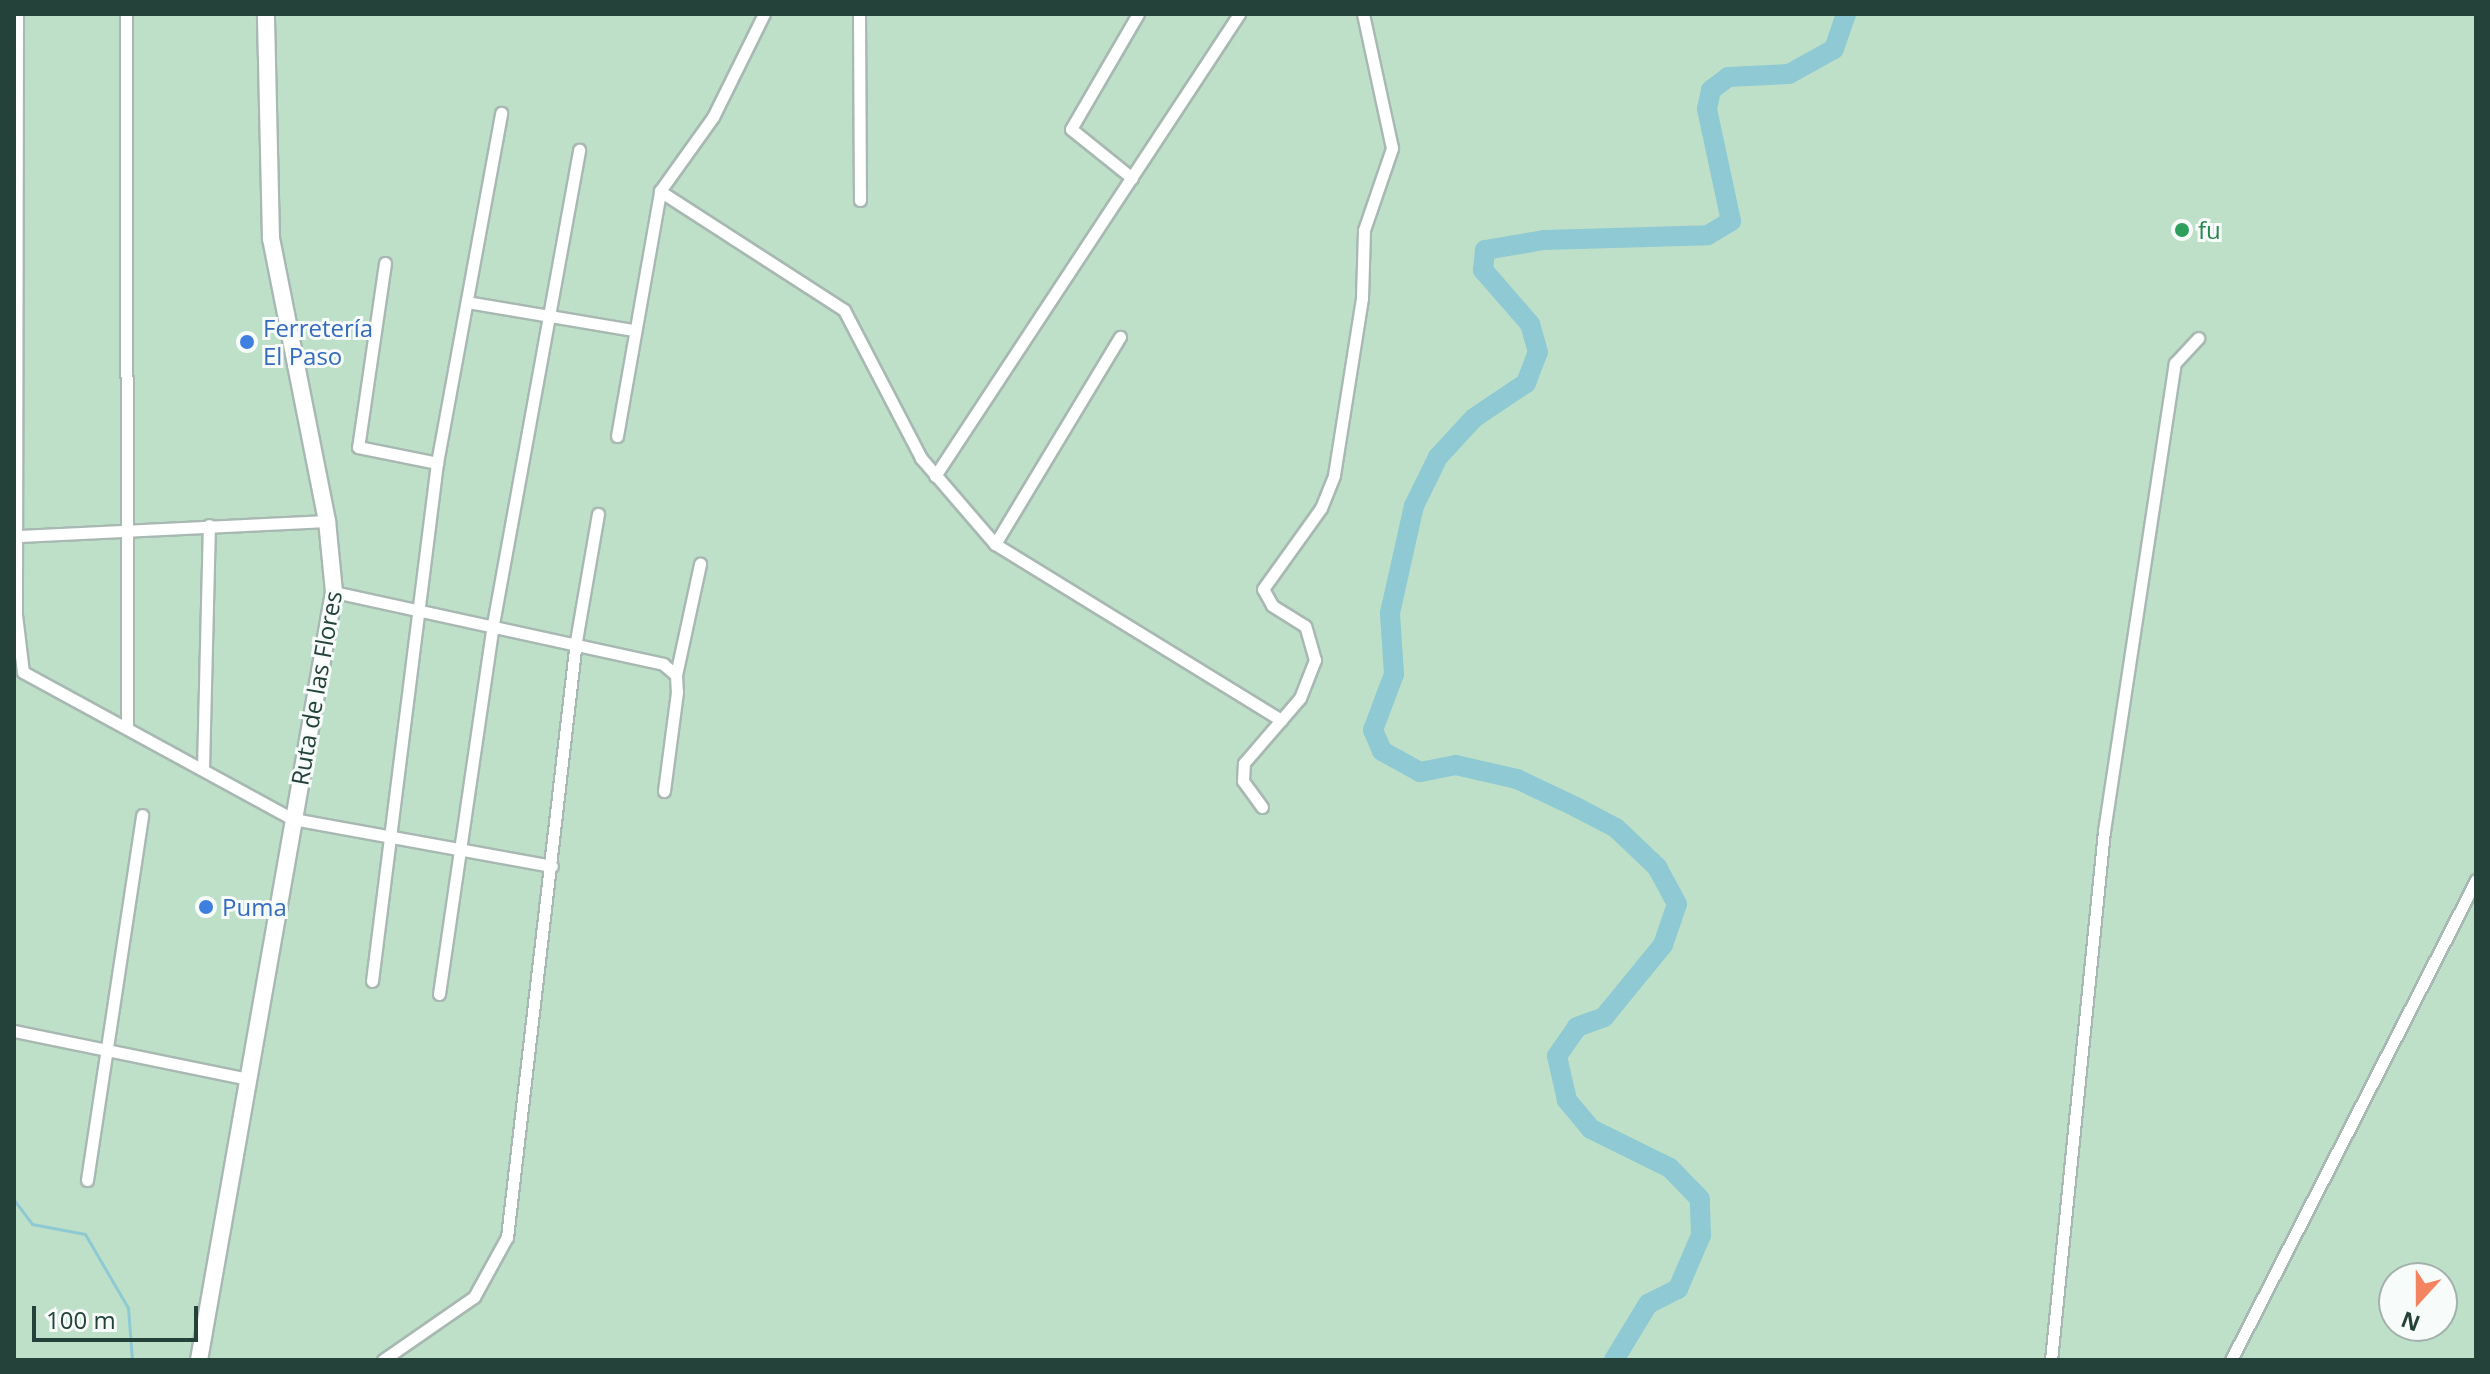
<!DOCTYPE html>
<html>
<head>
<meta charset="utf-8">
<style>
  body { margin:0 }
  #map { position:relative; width:2490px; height:1374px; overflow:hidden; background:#e6efeb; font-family:"Open Sans",sans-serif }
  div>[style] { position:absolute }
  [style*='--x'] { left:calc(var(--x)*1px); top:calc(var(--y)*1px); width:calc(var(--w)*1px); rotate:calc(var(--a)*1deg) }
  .green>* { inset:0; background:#bfe0c8 }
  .stream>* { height:3px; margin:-1.5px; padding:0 1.5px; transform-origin:1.5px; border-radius:1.5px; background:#8ec9d4 }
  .river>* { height:20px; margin:-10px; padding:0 10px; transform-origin:10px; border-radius:10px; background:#8ec9d4 }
  .roads { filter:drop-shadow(2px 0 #a8b8b2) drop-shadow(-2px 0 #a8b8b2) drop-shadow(0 2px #a8b8b2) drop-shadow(0 -2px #a8b8b2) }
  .street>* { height:11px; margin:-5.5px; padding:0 5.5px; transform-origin:5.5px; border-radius:5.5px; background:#fff }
  .secondary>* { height:16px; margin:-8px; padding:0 8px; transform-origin:8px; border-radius:8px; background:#fff }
  .dots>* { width:22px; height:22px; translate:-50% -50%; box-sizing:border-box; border:4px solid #f7fbf9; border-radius:50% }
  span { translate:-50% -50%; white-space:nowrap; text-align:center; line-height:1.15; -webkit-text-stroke:6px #f7fbf9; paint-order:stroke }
  .leisure-label { font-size:24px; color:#27864d }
  .left { translate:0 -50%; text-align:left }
  .shop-label { font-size:24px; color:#366cbe }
  .street-label { font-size:24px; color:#24423a }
  .frame { position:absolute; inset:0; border:16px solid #24423a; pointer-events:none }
  .north { position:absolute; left:2378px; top:1262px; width:80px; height:80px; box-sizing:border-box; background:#f7fbf9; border:2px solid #a3b1ad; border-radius:50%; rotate:201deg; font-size:22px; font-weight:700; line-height:32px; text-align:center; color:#24423a }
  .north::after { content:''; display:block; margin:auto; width:28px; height:36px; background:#f4845f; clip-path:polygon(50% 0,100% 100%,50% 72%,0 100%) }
  .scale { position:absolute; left:32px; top:1306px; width:166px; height:36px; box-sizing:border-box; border:4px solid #24423a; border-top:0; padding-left:10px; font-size:24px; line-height:28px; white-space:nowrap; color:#24423a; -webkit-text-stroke:6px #f7fbf9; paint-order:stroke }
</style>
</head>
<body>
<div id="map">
  <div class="green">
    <i style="clip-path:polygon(evenodd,14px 14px,2476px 14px,2476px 1360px,14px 1360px,14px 14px,2394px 1278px,2442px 1278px,2442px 1326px,2394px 1326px,2394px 1278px)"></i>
  </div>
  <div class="stream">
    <i style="--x:14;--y:1200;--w:30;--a:53"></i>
    <i style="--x:32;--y:1224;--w:54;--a:10.7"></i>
    <i style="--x:85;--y:1234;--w:86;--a:59.8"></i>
    <i style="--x:128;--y:1308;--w:52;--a:85.6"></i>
  </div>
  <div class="river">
    <i style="--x:1614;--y:1360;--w:66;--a:-58.7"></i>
    <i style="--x:1648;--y:1304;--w:34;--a:-27"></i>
    <i style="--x:1678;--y:1289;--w:59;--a:-66.9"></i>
    <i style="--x:1701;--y:1235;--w:36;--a:-92"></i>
    <i style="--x:1700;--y:1199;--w:43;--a:-134.1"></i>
    <i style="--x:1670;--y:1168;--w:88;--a:-153.7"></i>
    <i style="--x:1591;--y:1129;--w:38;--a:-130"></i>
    <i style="--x:1567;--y:1100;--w:45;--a:-102.8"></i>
    <i style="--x:1557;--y:1056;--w:35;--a:-55"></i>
    <i style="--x:1577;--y:1027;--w:29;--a:-20"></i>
    <i style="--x:1604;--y:1017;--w:93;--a:-50.7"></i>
    <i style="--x:1663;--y:945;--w:43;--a:-71.1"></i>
    <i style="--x:1677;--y:904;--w:42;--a:-118.4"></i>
    <i style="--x:1657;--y:867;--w:57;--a:-136.4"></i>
    <i style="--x:1616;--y:828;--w:45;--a:-152.3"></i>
    <i style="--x:1576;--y:807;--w:65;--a:-154.6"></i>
    <i style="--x:1517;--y:779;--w:63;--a:-167.1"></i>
    <i style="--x:1456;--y:765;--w:37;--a:169"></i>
    <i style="--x:1420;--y:772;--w:43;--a:-151.1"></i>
    <i style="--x:1382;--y:751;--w:23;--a:-113"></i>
    <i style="--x:1373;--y:730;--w:60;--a:-69.4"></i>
    <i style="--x:1394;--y:674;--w:61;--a:-93.8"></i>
    <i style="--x:1390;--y:613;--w:110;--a:-77.4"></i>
    <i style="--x:1414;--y:506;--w:55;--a:-63.9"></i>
    <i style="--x:1438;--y:457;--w:53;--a:-47.3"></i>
    <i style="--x:1474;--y:418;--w:63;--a:-33.9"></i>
    <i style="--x:1526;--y:383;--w:33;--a:-69"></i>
    <i style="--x:1538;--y:352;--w:29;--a:-106"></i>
    <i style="--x:1530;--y:324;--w:72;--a:-131"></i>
    <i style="--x:1483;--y:270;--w:20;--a:-84"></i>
    <i style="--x:1485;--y:250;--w:60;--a:-9.6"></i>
    <i style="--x:1544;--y:240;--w:164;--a:-1.7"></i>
    <i style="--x:1708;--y:235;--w:27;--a:-31"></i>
    <i style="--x:1731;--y:221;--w:115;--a:-102.1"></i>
    <i style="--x:1707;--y:109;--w:19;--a:-78"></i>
    <i style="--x:1711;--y:90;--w:21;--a:-37"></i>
    <i style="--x:1728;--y:77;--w:61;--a:-2.8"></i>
    <i style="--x:1789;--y:74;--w:51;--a:-29.1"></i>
    <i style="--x:1834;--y:49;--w:37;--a:-71"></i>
  </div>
  <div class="roads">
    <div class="street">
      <i style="--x:17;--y:14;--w:601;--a:90.1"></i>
      <i style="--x:16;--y:615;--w:57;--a:83"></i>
      <i style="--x:23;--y:672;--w:307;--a:28.6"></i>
      <i style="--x:293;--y:819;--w:263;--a:10.3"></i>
      <i style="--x:126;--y:14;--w:713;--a:89.92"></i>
      <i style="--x:859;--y:14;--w:186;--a:89.7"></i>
      <i style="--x:1132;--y:178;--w:78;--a:-141.2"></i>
      <i style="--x:1071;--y:129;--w:133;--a:-59.8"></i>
      <i style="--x:660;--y:191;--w:219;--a:32.9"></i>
      <i style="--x:844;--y:310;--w:167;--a:62.5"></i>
      <i style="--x:921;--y:458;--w:113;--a:49.3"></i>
      <i style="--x:995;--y:544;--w:336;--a:31.6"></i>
      <i style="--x:385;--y:263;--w:186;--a:98.3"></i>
      <i style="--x:358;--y:447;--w:81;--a:11.4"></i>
      <i style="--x:467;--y:302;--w:168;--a:9.6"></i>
      <i style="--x:617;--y:436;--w:249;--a:-80"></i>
      <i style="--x:660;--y:191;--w:91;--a:-54.4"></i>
      <i style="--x:713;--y:117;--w:115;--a:-63.7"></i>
      <i style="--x:935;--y:476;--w:553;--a:-56.65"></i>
      <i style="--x:20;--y:536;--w:307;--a:-2.8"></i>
      <i style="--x:995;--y:544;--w:242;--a:-58.9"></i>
      <i style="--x:334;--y:592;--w:337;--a:12.3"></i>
      <i style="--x:663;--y:664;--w:17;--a:40"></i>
      <i style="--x:676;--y:675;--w:17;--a:87"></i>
      <i style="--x:677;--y:692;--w:100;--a:97.5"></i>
      <i style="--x:676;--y:675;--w:114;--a:-77.8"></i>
      <i style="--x:203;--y:768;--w:243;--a:-88.6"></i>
      <i style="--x:1262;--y:807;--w:32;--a:-126"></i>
      <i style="--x:1243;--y:781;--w:18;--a:-87"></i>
      <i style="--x:1244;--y:763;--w:86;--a:-49.3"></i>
      <i style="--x:1300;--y:698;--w:41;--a:-68.5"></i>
      <i style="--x:1315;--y:660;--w:35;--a:-106"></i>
      <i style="--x:1305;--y:626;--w:39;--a:-148"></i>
      <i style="--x:1272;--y:605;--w:18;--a:-119"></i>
      <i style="--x:1263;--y:589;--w:100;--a:-54.4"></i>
      <i style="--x:1321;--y:508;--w:35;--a:-68"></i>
      <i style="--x:1334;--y:475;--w:179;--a:-81"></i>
      <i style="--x:1362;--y:298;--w:68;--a:-88.3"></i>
      <i style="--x:1364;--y:230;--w:87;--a:-71.1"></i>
      <i style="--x:1392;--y:148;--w:137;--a:-102.2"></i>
      <i style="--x:372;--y:981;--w:522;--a:-82.85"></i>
      <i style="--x:437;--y:463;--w:356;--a:-79.6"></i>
      <i style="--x:439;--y:994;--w:374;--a:-81.7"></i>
      <i style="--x:493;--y:624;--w:482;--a:-79.7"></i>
      <i style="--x:14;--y:1031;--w:238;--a:11.6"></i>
      <i style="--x:87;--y:1180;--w:369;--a:-81.4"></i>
      <i style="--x:383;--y:1360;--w:111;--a:-34.7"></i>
      <i style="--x:474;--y:1297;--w:68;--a:-61.2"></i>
      <i style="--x:507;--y:1237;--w:600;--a:-83.4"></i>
      <i style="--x:576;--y:641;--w:129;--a:-80.2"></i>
      <i style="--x:2051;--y:1360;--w:532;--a:-84.28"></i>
      <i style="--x:2104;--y:831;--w:473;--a:-81.4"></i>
      <i style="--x:2175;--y:363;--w:34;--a:-47"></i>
      <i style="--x:2231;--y:1360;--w:539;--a:-62.96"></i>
    </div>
    <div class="secondary">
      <i style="--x:199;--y:1360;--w:780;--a:-80.03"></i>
      <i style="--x:334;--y:592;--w:71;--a:-95.6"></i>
      <i style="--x:327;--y:521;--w:288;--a:-101.2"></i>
      <i style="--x:271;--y:239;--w:225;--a:-91.3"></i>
    </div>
  </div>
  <div class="dots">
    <i style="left:2182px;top:230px;background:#2e9e5b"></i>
    <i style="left:247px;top:342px;background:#3f7fe0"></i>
    <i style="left:206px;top:907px;background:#3f7fe0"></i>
  </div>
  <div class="leisure-label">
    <span class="left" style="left:2198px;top:230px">fu</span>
  </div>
  <div class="shop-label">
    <span class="left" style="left:263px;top:342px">Ferretería<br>El Paso</span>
    <span class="left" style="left:222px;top:907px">Puma</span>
  </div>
  <div class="street-label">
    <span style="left:316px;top:688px;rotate:-80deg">Ruta de las Flores</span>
  </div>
  <div class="frame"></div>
  <div class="north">N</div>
  <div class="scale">100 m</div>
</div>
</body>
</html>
